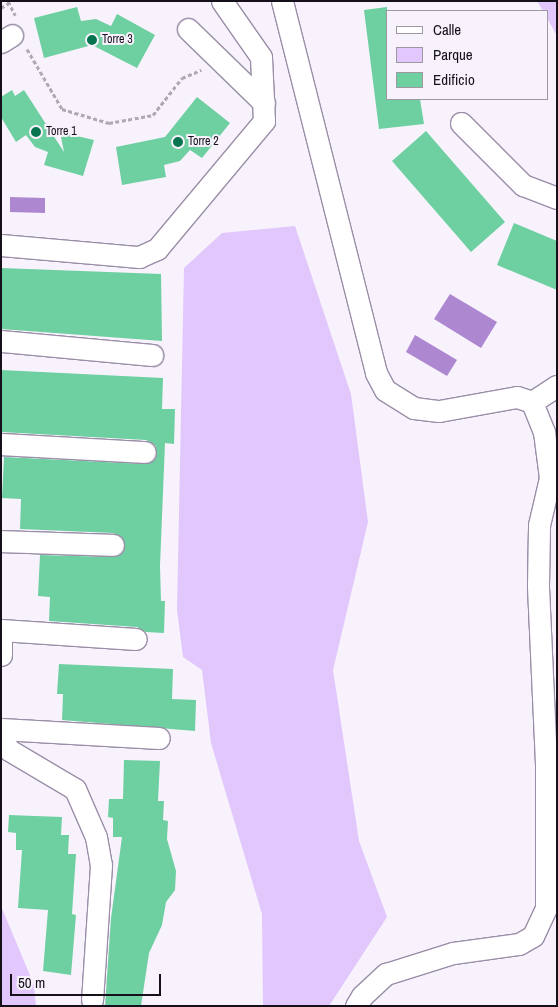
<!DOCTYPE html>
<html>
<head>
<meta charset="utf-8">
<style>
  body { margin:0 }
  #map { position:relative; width:558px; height:1007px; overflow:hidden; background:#f8f2fd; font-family:"Archivo Narrow",sans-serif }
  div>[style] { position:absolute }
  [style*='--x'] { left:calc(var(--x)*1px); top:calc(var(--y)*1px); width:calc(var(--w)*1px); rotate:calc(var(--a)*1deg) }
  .green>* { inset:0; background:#e1c7fb }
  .water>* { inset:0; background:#ae87d1 }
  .building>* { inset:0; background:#6ecfa1 }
  .path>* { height:3px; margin-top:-1.5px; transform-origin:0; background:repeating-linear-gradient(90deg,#afa9b4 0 4px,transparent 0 6.5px) }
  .roads { filter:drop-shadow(1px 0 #9a8ea7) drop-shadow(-1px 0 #9a8ea7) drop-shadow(0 1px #9a8ea7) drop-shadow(0 -1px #9a8ea7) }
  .minor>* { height:21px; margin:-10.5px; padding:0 10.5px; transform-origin:10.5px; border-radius:10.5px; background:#fff }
  .dots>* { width:14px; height:14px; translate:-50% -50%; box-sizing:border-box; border:2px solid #f8f2fd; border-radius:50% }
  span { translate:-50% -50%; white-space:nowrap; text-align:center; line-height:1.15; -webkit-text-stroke:4px #f8f2fd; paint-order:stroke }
  .poi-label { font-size:12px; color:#151019 }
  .left { translate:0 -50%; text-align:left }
  .frame { position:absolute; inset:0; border:2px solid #151019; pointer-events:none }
  .legend { position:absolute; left:386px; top:10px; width:162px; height:90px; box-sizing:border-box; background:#f8f2fd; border:1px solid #9d98a2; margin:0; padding:6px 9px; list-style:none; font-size:15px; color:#151019 }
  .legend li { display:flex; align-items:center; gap:10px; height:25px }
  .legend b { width:25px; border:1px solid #9d98a2 }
  .scale { position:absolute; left:10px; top:974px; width:151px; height:22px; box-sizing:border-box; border:2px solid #151019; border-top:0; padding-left:6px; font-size:15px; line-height:18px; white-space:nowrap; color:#151019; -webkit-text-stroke:4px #f8f2fd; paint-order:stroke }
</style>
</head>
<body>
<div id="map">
  <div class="green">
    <i style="clip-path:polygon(537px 1px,557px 1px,557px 36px,547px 18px,547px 11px,543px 11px)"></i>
    <i style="clip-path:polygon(295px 226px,351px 394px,368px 522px,333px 670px,359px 841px,387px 917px,329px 1006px,263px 1006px,262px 914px,211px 743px,202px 670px,183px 657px,177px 610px,184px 268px,222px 233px)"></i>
    <i style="clip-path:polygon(1px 906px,34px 985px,36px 1006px,1px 1006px)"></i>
  </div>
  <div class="water">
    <i style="clip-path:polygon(10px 197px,45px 198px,45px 213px,10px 212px)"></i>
    <i style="clip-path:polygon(450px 294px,497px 322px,481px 348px,434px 319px)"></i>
    <i style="clip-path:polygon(415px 335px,457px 360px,447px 376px,406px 352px)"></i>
  </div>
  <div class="building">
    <i style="clip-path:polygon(77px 7px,81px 21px,96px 19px,111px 26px,117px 14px,155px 35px,137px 68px,92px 45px,44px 58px,34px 18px)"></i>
    <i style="clip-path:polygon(387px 7px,387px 99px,420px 99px,424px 124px,379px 129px,364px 10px)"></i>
    <i style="clip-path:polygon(12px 90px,15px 96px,24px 90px,64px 152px,60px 132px,94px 140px,83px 176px,44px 165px,48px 152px,35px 147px,26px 135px,16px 142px,1px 117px,1px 97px)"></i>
    <i style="clip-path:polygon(197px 97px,230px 123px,202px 158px,190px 150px,180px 161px,164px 165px,166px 177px,122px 185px,116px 147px,165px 137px)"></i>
    <i style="clip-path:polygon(426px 131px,505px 222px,471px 252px,392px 161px)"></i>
    <i style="clip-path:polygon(514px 223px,557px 241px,557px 290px,497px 265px)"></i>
    <i style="clip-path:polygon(1px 268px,161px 274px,162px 341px,1px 329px)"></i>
    <i style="clip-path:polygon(1px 370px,163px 378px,162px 409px,175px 409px,174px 444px,165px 443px,160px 566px,161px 601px,165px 601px,164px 633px,146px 632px,137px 627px,49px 621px,50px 597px,38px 596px,40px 555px,113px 557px,123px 552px,124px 540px,113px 533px,20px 529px,21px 499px,2px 498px,4px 457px,145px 464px,156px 458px,156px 446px,146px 440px,1px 432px)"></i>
    <i style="clip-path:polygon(59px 664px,173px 669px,172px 699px,196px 700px,195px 731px,62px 720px,63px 694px,57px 694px)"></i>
    <i style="clip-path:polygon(124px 760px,160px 761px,158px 801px,164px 801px,163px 820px,168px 821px,167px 839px,176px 871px,175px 890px,166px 902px,162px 925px,149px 953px,141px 1006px,105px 1006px,111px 918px,122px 837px,113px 837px,113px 818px,108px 817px,109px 799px,123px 799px)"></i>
    <i style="clip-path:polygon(9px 815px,62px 817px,61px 835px,69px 835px,68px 854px,76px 854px,72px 914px,76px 915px,71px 975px,43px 971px,48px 910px,18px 908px,22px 850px,16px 850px,16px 833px,8px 832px)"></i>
  </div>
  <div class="path">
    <i style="--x:8;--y:1;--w:16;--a:63"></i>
    <i style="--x:1;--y:8;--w:9;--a:-32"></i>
    <i style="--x:27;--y:49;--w:69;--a:59.7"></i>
    <i style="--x:62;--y:109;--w:49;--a:16.6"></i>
    <i style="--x:109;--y:123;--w:45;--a:-10.3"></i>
    <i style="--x:153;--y:115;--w:47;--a:-51.9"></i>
    <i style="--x:182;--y:78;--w:21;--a:-23"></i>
  </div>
  <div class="roads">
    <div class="minor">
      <i style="--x:282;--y:1;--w:384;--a:75.8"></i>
      <i style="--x:376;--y:373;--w:19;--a:62"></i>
      <i style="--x:385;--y:390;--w:34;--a:32"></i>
      <i style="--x:414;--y:408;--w:25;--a:7"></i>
      <i style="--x:439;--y:411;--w:79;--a:-10.2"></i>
      <i style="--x:517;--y:397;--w:16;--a:18"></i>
      <i style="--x:188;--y:29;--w:106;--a:44.2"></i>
      <i style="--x:1;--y:42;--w:13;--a:-32"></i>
      <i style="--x:461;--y:123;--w:88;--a:45"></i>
      <i style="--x:523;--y:185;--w:36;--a:21"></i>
      <i style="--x:1;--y:245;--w:139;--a:5"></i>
      <i style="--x:139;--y:257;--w:20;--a:-24"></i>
      <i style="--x:157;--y:249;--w:167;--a:-50.1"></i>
      <i style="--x:264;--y:121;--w:64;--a:-92.7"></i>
      <i style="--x:261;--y:57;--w:68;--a:-124.9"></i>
      <i style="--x:1;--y:341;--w:152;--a:5.3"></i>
      <i style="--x:532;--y:402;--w:30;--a:-33"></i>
      <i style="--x:1;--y:444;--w:144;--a:3.2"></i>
      <i style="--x:1;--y:541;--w:112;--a:2"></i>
      <i style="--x:1;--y:630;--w:135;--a:3.8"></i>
      <i style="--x:1;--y:640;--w:15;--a:90"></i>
      <i style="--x:1;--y:729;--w:158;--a:3.3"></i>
      <i style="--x:1;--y:737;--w:15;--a:58"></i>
      <i style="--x:9;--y:750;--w:77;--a:30.6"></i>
      <i style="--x:75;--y:789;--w:52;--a:66.4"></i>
      <i style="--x:96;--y:837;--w:28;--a:80"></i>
      <i style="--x:101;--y:865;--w:135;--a:93.8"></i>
      <i style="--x:356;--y:1006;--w:12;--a:-59"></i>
      <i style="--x:362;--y:996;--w:33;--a:-43"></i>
      <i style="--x:386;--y:974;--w:70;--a:-17.4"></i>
      <i style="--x:453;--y:953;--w:67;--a:-7.8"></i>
      <i style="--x:519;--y:944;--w:16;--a:-30"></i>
      <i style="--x:533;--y:936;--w:31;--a:-65"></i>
      <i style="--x:546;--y:908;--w:145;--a:-90"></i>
      <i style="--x:546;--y:763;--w:178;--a:-92.6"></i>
      <i style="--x:538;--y:585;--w:60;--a:-89"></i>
      <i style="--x:539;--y:525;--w:48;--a:-76.8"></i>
      <i style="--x:550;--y:478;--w:46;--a:-97.4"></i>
      <i style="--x:544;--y:432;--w:32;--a:-112"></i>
    </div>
  </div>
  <div class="dots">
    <i style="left:92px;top:40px;background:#06744e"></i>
    <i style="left:36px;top:132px;background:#06744e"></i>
    <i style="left:178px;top:142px;background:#06744e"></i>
  </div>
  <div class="poi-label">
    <span class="left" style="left:102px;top:40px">Torre 3</span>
    <span class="left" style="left:46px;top:132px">Torre 1</span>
    <span class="left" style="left:188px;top:142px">Torre 2</span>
  </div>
  <div class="frame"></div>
  <ul class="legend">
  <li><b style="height:6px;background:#fff"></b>Calle</li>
  <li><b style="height:14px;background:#e1c7fb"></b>Parque</li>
  <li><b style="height:14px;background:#6ecfa1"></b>Edificio</li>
  </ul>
  <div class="scale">50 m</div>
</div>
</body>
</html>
